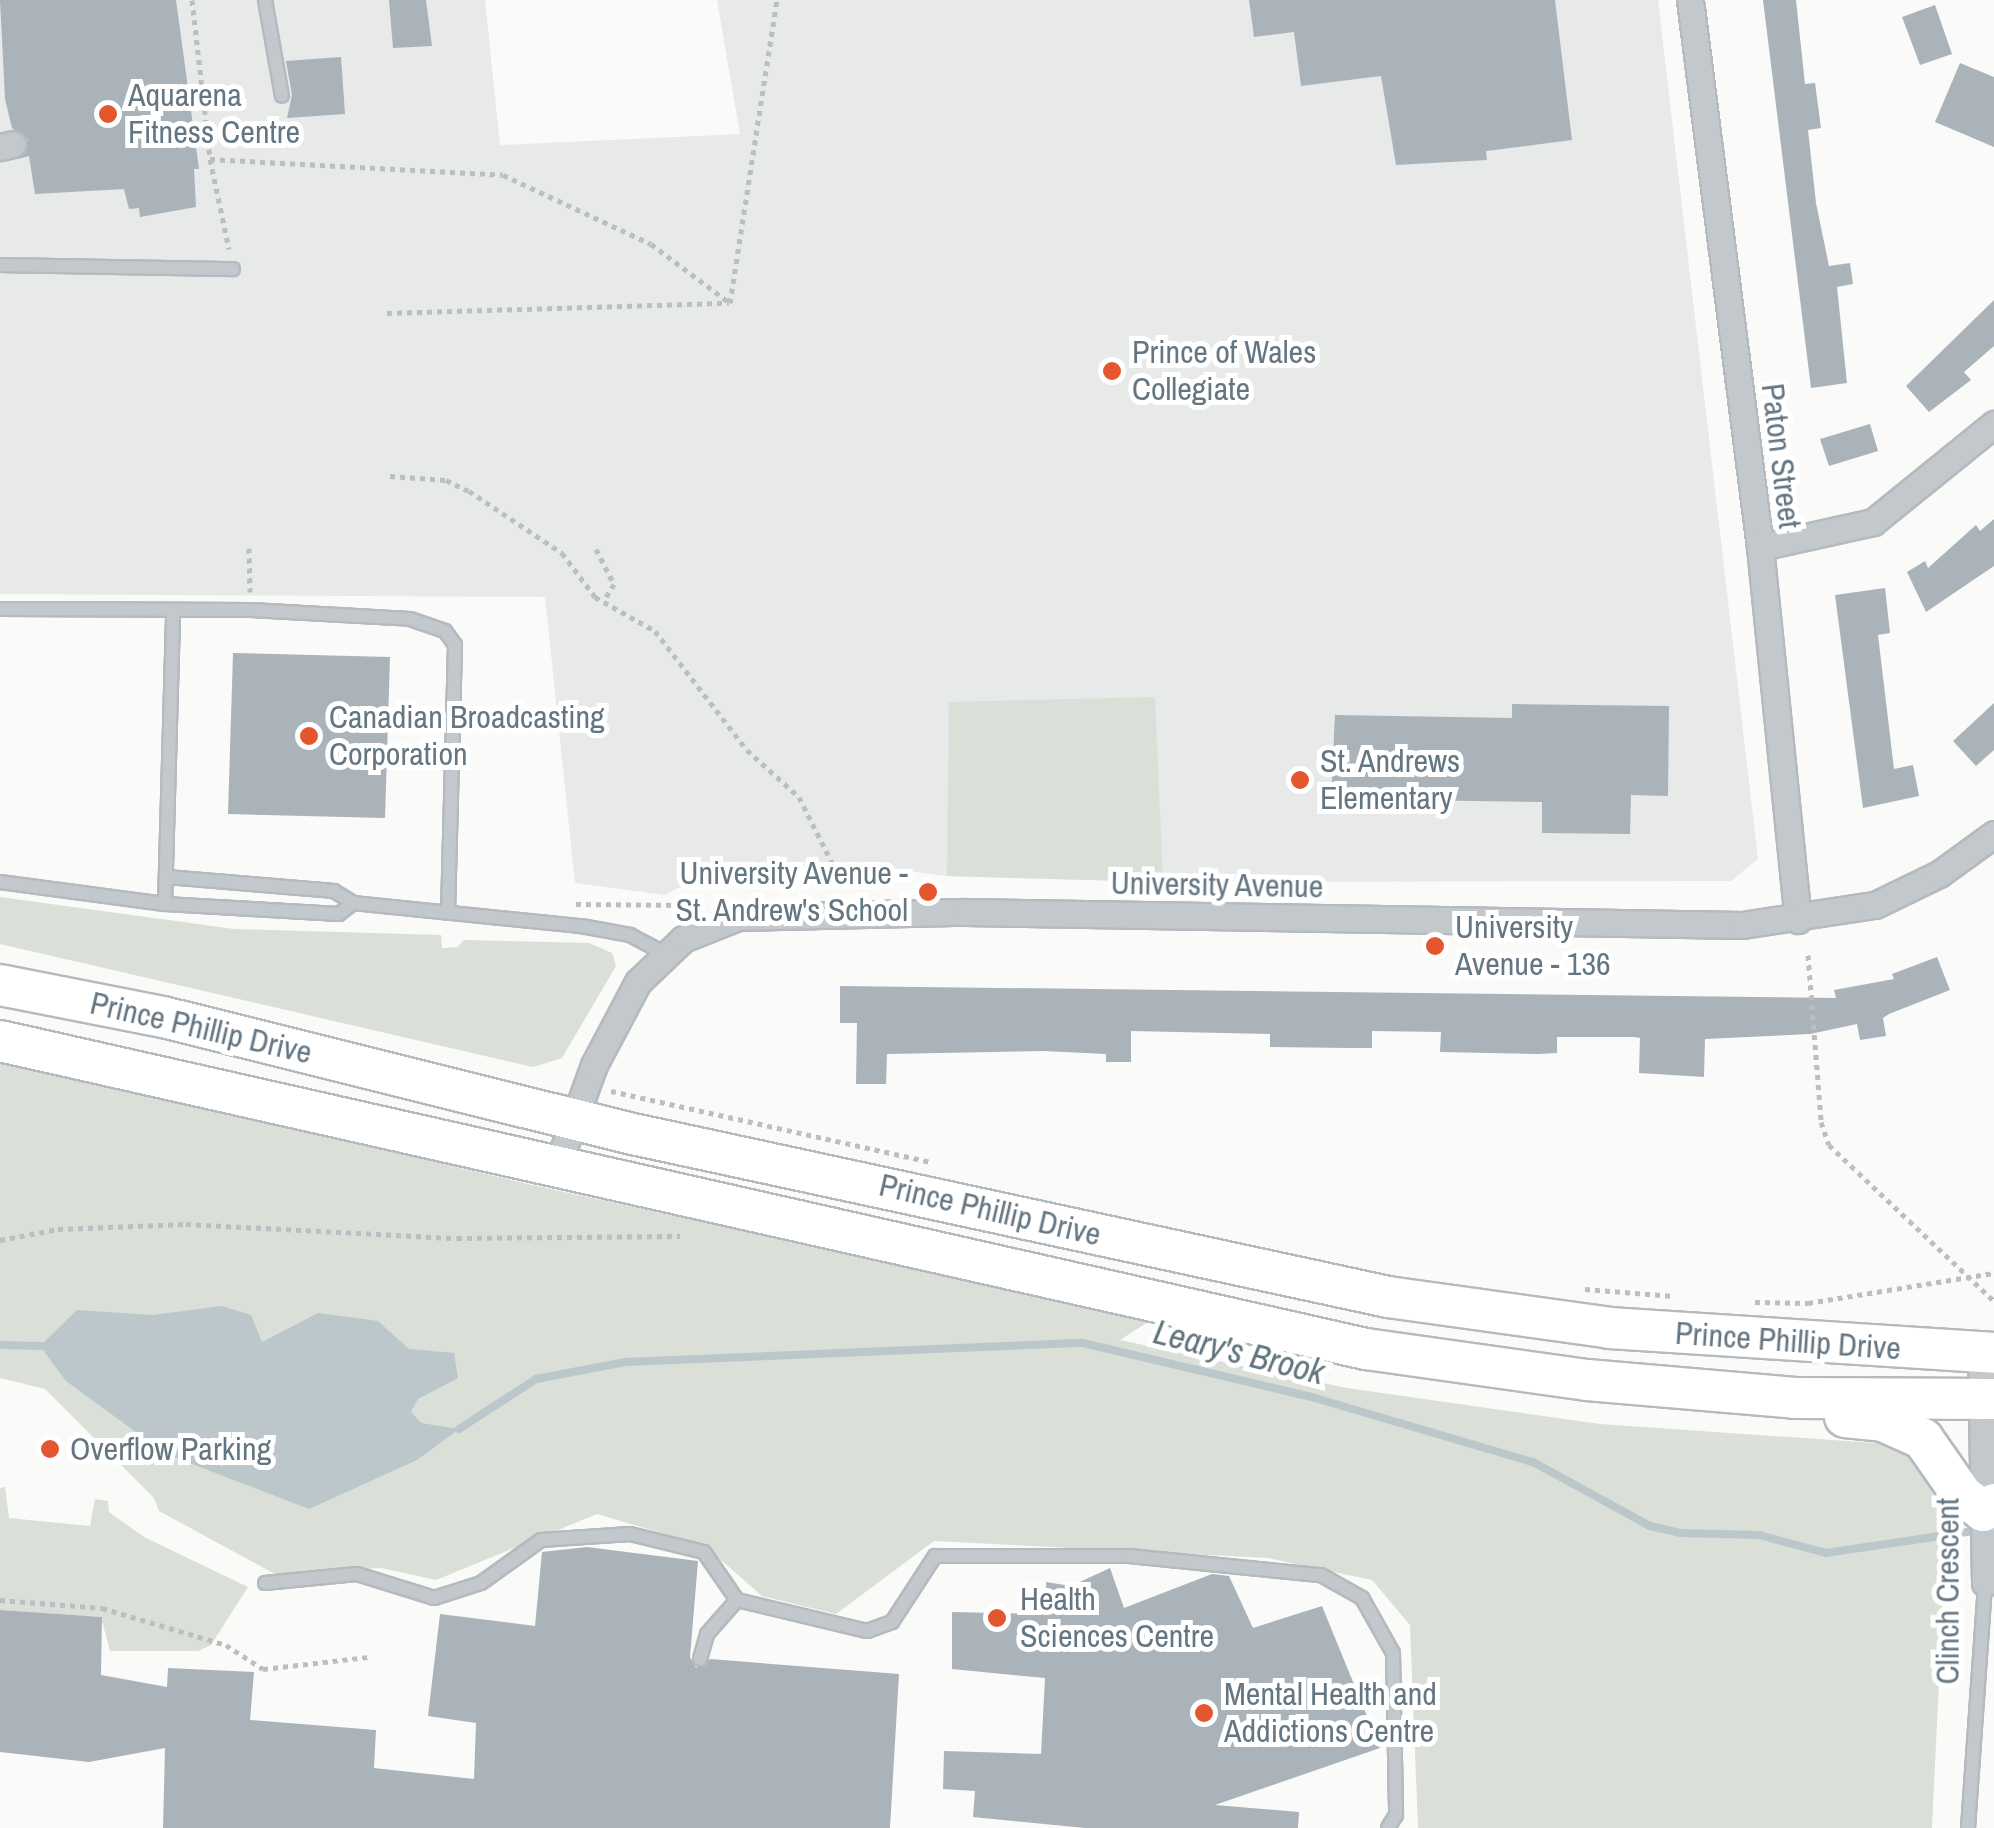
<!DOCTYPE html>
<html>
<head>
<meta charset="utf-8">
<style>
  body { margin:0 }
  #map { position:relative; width:1994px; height:1828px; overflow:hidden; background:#fafaf8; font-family:"Archivo Narrow",sans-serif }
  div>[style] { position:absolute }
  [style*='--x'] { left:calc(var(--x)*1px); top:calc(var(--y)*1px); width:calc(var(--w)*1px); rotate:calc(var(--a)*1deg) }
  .built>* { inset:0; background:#e8e9e9 }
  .green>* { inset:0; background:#dadfd7 }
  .water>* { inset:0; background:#bbc7cb }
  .stream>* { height:8px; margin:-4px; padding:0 4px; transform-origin:4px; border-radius:4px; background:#bbc7cb }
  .building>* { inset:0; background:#aab3b9 }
  .path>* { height:5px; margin-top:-2.5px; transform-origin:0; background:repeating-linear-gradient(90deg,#bbbfc2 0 5px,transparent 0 10px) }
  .roads { filter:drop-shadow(2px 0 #b5babe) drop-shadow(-2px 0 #b5babe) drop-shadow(0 2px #b5babe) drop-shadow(0 -2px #b5babe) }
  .lane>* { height:12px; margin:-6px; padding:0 6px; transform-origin:6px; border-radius:6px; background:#c3c8cc }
  .street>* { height:25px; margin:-12.5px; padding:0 12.5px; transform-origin:12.5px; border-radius:12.5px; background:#c3c8cc }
  .primary>* { height:40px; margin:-20px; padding:0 20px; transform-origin:20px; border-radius:20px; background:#fff }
  .dots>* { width:28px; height:28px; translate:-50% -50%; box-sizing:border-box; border:5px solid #fff; border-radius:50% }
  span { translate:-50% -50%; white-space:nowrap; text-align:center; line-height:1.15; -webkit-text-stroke:10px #fff; paint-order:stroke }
  .poi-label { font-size:32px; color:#657683 }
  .left { translate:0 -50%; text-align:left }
  .right { translate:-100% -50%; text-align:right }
  .street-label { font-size:32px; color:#657683 }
  .water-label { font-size:35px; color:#60757c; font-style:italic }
</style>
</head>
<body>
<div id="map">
  <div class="built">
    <i style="clip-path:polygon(0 0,485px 0,500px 145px,740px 134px,717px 0,1658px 0,1758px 859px,1731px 881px,1163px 882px,947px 876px,847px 863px,709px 871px,665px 895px,575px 883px,545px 597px,0 594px)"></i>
  </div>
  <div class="green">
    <i style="clip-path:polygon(1155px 697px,1163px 882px,947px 876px,949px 702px)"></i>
    <i style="clip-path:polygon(0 897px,234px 929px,441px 935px,442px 948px,458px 947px,464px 940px,589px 943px,612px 953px,616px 966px,562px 1058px,533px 1067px,0 944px)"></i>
    <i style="clip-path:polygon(0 1058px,532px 1185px,1151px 1320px,1120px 1340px,1347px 1388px,1600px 1424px,1904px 1445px,1938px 1488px,1947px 1512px,1932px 1828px,1418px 1828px,1410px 1625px,1372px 1580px,1268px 1558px,934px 1541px,836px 1614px,762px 1596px,705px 1546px,597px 1514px,436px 1580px,381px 1568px,275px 1574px,159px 1511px,154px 1498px,45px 1389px,0 1378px)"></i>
    <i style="clip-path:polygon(5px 1487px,9px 1518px,90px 1526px,95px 1499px,108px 1501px,109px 1512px,144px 1537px,248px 1587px,211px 1645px,198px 1651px,110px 1651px,101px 1617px,0 1610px,0 1488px)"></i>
  </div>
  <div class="water">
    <i style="clip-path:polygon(222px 1306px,251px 1315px,262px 1342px,318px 1313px,378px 1321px,409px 1349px,454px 1353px,458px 1378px,418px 1399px,411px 1412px,421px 1423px,459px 1429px,417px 1460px,309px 1509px,166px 1454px,66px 1381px,40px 1346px,77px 1310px,152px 1315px)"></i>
  </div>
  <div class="stream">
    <i style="--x:0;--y:1345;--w:40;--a:1.4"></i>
    <i style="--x:459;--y:1429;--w:92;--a:-33"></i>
    <i style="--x:536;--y:1379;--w:91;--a:-10.8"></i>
    <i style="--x:625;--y:1362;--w:458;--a:-2.4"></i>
    <i style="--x:1083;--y:1343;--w:238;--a:13.3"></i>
    <i style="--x:1315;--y:1398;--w:227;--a:16.4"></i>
    <i style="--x:1533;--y:1462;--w:133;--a:28.7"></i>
    <i style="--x:1650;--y:1526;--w:32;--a:13"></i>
    <i style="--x:1681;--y:1533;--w:78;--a:1.5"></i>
    <i style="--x:1759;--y:1535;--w:69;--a:15"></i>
    <i style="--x:1826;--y:1553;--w:156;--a:-8.5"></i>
  </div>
  <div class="building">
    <i style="clip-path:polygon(0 0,176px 0,199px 169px,194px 169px,196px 207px,140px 217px,139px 208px,129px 209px,124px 189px,35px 194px,29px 156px,18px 159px,28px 139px,12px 128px,5px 99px)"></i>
    <i style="clip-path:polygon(389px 0,426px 0,432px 46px,393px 48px)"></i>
    <i style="clip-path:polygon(1249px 0,1555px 0,1572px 140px,1486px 151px,1487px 160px,1396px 165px,1381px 76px,1301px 86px,1294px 32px,1254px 37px)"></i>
    <i style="clip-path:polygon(1763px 0,1796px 0,1805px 84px,1815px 83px,1821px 128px,1808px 130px,1816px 203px,1829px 266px,1850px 263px,1853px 284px,1837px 287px,1847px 383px,1811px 388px)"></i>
    <i style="clip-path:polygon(1935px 5px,1952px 54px,1920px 65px,1902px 17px)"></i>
    <i style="clip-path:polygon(341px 57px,345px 114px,287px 118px,292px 95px,286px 61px)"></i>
    <i style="clip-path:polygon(1960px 63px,1994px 77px,1994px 147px,1935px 122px)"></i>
    <i style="clip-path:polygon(1994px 300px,1994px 346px,1964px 372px,1971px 380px,1929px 412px,1906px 386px)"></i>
    <i style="clip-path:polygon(1870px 424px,1878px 451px,1829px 466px,1820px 439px)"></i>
    <i style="clip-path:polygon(1994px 519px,1994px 566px,1926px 612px,1907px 572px,1925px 561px,1928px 568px,1976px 525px,1980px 531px)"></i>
    <i style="clip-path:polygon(1885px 588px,1890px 633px,1878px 635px,1894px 769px,1913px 765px,1919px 796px,1863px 808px,1835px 595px)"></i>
    <i style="clip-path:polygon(233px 653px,390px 657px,385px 818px,228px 814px)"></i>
    <i style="clip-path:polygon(1994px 703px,1994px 750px,1976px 766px,1953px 741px)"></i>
    <i style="clip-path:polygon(1512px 704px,1669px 706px,1668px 796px,1631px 795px,1630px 834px,1542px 833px,1542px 802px,1331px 799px,1335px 715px,1512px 718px)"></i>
    <i style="clip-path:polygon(1937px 957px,1950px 990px,1889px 1014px,1883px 1018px,1886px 1036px,1860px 1040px,1857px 1024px,1810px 1034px,1705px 1039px,1704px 1077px,1639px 1073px,1640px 1038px,1634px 1037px,1557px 1037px,1557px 1053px,1538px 1054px,1440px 1052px,1441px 1032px,1372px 1031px,1372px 1048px,1350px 1048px,1270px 1047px,1270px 1034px,1131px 1031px,1131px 1062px,1106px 1062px,1106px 1054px,1043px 1051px,887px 1054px,886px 1084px,856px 1084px,857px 1023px,840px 1023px,840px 986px,1836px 998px,1834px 990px,1894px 979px,1892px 974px)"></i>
    <i style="clip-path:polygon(587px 1547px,698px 1561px,690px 1657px,696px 1668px,710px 1659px,899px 1674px,890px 1828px,163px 1828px,165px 1748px,89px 1762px,0 1752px,0 1610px,102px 1617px,101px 1675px,167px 1687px,168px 1668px,254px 1672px,250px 1720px,376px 1730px,374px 1768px,474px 1779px,476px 1723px,428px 1716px,440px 1614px,535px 1626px,542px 1552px)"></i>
    <i style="clip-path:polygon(1110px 1568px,1124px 1608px,1212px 1574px,1229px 1576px,1253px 1628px,1322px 1606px,1380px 1748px,1215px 1805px,1299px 1812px,1298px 1828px,1085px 1828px,973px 1817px,975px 1791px,943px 1789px,944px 1751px,1041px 1754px,1045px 1678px,952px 1669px,952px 1612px,1048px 1614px,1046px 1582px,1071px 1586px)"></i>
  </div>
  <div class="path">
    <i style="--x:192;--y:0;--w:160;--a:83.5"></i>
    <i style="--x:210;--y:159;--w:92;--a:78.1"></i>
    <i style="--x:210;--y:159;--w:293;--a:3.1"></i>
    <i style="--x:503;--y:175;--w:163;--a:25"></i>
    <i style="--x:651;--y:244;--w:99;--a:36.8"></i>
    <i style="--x:730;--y:303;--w:307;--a:-81.2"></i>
    <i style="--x:387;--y:313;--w:342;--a:-1.7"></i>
    <i style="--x:390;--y:476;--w:56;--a:4.1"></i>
    <i style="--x:446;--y:480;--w:25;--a:26"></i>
    <i style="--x:469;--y:491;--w:112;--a:33.7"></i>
    <i style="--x:562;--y:553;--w:55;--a:53.1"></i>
    <i style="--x:595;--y:597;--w:69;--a:29.5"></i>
    <i style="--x:655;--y:631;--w:150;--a:52.3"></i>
    <i style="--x:747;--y:750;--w:70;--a:42.1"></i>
    <i style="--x:799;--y:797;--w:98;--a:63.4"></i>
    <i style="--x:249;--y:548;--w:44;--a:88.7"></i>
    <i style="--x:596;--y:549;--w:39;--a:63"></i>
    <i style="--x:614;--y:584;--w:17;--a:121"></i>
    <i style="--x:576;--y:904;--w:119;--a:0.5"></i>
    <i style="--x:1808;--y:955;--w:168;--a:85.5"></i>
    <i style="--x:1821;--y:1122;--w:24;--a:71"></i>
    <i style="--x:1829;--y:1145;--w:227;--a:43.4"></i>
    <i style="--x:611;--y:1091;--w:329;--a:12.5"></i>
    <i style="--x:0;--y:1240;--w:59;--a:-10.7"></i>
    <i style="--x:58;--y:1229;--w:128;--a:-2.2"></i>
    <i style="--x:186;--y:1224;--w:271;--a:3"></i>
    <i style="--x:457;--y:1238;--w:223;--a:-0.5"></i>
    <i style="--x:1585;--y:1289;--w:89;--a:4.5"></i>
    <i style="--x:1755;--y:1302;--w:53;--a:1.1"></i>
    <i style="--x:1808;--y:1303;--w:188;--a:-9.2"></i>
    <i style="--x:0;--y:1600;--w:102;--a:4.5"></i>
    <i style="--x:102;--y:1608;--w:129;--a:16.6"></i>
    <i style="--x:226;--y:1645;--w:44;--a:33"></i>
    <i style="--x:263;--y:1669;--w:107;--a:-6.5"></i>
  </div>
  <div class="roads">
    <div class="lane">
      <i style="--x:265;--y:0;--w:97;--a:80"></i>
      <i style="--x:0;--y:265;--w:233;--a:1"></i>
      <i style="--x:0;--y:609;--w:251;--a:0.2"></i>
      <i style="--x:251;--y:610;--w:159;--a:3.2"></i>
      <i style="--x:410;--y:619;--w:37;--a:19"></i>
      <i style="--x:445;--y:631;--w:17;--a:54"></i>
      <i style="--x:455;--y:645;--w:268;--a:91.5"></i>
      <i style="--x:167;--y:877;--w:168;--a:4.8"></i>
      <i style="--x:334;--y:891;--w:22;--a:32"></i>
      <i style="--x:353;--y:903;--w:229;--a:5.8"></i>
      <i style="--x:581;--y:926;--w:50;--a:10.4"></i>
      <i style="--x:630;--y:935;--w:38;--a:28"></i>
      <i style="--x:0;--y:882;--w:166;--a:7.6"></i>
      <i style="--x:165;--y:904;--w:293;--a:-88.4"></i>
      <i style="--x:165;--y:904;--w:174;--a:3.3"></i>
      <i style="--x:339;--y:914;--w:18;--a:-38"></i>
      <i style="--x:265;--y:1583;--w:92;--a:-5.6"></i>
      <i style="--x:357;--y:1574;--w:81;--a:17.3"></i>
      <i style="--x:434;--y:1598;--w:49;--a:-17.7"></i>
      <i style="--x:481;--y:1583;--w:74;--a:-35.6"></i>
      <i style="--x:541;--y:1540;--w:89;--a:-3.9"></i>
      <i style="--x:630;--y:1534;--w:76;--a:13.7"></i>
      <i style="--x:704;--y:1552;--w:58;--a:55.5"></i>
      <i style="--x:737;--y:1600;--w:134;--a:13.4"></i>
      <i style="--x:867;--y:1631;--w:27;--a:-20"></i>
      <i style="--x:892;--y:1622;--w:79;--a:-56.9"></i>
      <i style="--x:935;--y:1556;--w:194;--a:0"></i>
      <i style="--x:1129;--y:1556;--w:193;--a:5.7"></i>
      <i style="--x:1321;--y:1575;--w:47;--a:29.3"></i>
      <i style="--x:1362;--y:1598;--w:63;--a:60.6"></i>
      <i style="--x:1393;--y:1653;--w:162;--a:88.9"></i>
      <i style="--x:1396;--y:1815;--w:15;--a:122"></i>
      <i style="--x:700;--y:1659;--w:26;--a:-74"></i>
      <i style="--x:707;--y:1634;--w:45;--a:-48.6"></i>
      <i style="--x:1968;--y:1828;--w:246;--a:-86"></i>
    </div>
    <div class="street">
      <i style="--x:1690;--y:0;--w:551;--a:82.71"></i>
      <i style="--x:1760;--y:547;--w:375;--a:84.2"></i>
      <i style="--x:0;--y:147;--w:13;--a:-13"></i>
      <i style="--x:1760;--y:547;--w:116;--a:-12.5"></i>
      <i style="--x:1873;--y:522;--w:156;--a:-39"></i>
      <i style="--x:558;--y:1164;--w:105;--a:-70"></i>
      <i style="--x:594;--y:1065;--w:94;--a:-62.1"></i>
      <i style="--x:638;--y:982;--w:62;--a:-43.7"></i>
      <i style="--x:683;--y:939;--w:59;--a:-21.8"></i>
      <i style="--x:738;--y:917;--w:226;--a:-1.3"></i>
      <i style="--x:964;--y:912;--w:778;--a:0.96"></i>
      <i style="--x:1742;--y:925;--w:134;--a:-8.6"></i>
      <i style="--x:1875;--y:905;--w:71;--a:-25.8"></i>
      <i style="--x:1939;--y:874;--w:68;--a:-36"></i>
      <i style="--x:1981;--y:1353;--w:230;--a:89"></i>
    </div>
    <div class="primary">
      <i style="--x:0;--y:985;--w:166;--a:11.1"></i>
      <i style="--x:163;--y:1017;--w:484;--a:14"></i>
      <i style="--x:633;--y:1134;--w:772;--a:12.18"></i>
      <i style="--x:1388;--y:1297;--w:224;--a:7.9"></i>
      <i style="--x:1610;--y:1328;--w:385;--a:3.7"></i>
      <i style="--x:0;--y:1041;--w:1400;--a:12.71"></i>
      <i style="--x:1366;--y:1349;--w:223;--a:8"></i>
      <i style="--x:1587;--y:1380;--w:209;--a:4.9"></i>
      <i style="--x:1795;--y:1398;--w:199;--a:0.3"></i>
      <i style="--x:1845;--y:1417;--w:38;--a:6"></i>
      <i style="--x:1883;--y:1421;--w:44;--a:24.2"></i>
      <i style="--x:1923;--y:1439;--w:68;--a:55.1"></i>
      <i style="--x:1962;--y:1495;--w:26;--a:37"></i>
      <i style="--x:1983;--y:1511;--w:13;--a:-32"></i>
    </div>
  </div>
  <div class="dots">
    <i style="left:108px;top:114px;background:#e4572e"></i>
    <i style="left:1112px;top:371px;background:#e4572e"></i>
    <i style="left:309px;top:736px;background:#e4572e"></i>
    <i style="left:1300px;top:780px;background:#e4572e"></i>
    <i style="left:928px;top:892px;background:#e4572e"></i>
    <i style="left:1435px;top:946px;background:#e4572e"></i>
    <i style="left:50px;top:1449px;background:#e4572e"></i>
    <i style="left:997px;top:1618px;background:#e4572e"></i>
    <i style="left:1204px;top:1713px;background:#e4572e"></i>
  </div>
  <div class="poi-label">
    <span class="left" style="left:128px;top:114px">Aquarena<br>Fitness Centre</span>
    <span class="left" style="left:1132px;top:371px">Prince of Wales<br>Collegiate</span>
    <span class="left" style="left:329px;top:736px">Canadian Broadcasting<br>Corporation</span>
    <span class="left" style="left:1320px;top:780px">St. Andrews<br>Elementary</span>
    <span class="right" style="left:908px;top:892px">University Avenue -<br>St. Andrew's School</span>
    <span class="left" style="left:1455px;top:946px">University<br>Avenue - 136</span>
    <span class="left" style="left:70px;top:1449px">Overflow Parking</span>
    <span class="left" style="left:1020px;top:1618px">Health<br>Sciences Centre</span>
    <span class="left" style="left:1224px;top:1713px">Mental Health and<br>Addictions Centre</span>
  </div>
  <div class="street-label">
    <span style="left:1781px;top:456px;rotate:83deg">Paton Street</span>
    <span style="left:1217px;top:885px;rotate:1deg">University Avenue</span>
    <span style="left:201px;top:1028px;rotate:13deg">Prince Phillip Drive</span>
    <span style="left:990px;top:1210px;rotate:13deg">Prince Phillip Drive</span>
    <span style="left:1788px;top:1341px;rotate:4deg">Prince Phillip Drive</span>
    <span style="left:1948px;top:1591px;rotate:-90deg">Clinch Crescent</span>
  </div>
  <div class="water-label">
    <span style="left:1239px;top:1352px;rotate:14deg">Leary's Brook</span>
  </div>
</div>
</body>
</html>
